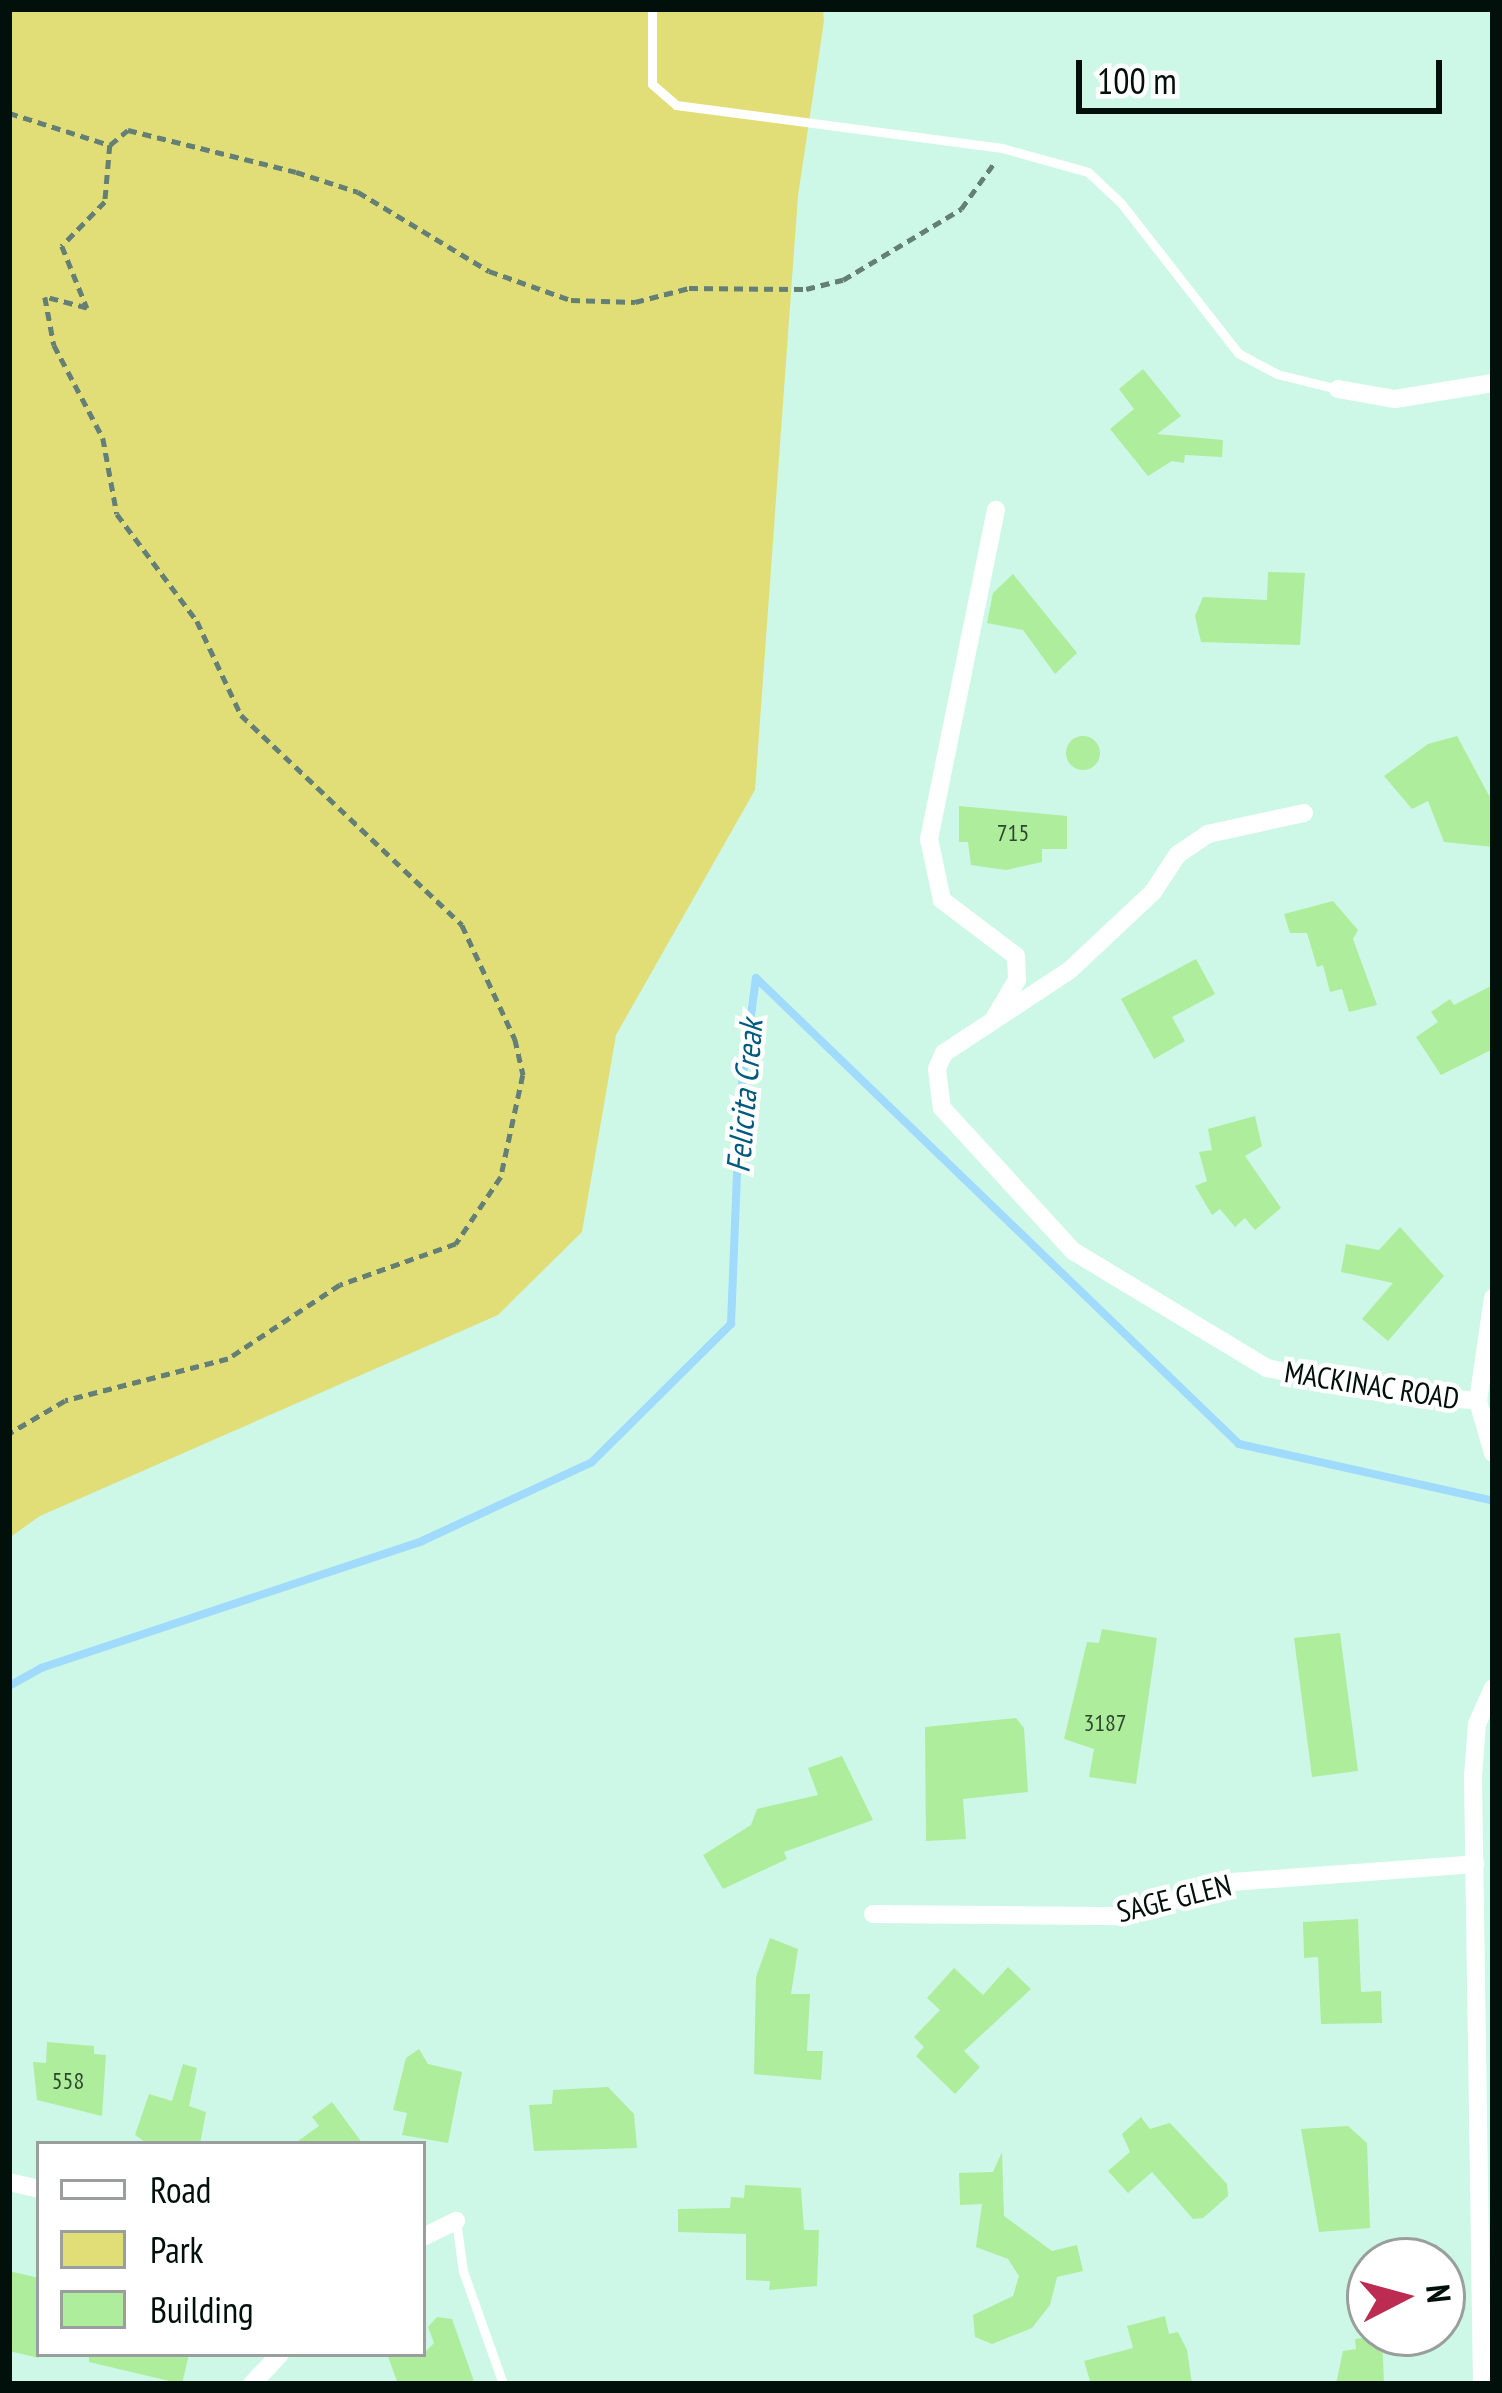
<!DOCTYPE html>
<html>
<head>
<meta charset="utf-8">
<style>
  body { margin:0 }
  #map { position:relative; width:1502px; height:2393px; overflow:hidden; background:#cdf8e8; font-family:"PT Sans Narrow",sans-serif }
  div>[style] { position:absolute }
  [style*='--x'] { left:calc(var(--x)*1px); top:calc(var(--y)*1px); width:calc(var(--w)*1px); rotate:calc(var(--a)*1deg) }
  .green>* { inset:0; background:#e2de77 }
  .stream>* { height:8px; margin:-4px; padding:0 4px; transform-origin:4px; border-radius:4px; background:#a0dafc }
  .building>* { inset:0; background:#aded9b }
  .round { border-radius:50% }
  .path>* { height:4.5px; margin-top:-2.25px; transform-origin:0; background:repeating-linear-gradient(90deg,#647f75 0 9px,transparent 0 15px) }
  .service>* { height:9px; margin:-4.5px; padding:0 4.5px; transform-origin:4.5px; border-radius:4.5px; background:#fff }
  .minor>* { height:18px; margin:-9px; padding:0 9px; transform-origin:9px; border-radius:9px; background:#fff }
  span { translate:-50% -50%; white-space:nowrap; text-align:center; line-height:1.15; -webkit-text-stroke:9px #fff; paint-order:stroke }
  .number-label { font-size:24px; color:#2d472f }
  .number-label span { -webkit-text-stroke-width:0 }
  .street-label { font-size:30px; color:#02100b }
  .water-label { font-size:33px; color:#005a80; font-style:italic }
  .frame { position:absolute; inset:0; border:12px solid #02100b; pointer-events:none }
  .legend { position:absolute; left:36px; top:2141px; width:390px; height:216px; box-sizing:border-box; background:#fff; border:3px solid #9a9f9d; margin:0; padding:15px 21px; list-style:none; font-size:36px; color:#02100b }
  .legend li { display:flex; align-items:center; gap:24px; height:60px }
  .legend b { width:60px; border:3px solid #9a9f9d }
  .north { position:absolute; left:1346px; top:2237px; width:120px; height:120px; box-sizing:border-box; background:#fff; border:3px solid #9a9f9d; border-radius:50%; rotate:84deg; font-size:33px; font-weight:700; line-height:48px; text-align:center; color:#02100b }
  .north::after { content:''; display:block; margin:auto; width:42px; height:54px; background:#bb2b52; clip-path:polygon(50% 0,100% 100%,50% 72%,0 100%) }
  .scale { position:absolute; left:1076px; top:60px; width:366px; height:54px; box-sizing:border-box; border:6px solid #02100b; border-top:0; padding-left:15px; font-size:36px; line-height:42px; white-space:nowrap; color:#02100b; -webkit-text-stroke:9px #fff; paint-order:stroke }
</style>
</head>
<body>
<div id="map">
  <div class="green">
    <i style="clip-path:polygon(9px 9px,823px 9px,824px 21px,798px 196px,755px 790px,616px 1035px,582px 1232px,498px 1315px,40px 1516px,9px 1538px)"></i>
  </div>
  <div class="stream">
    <i style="--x:9;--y:1686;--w:37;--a:-29"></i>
    <i style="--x:41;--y:1668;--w:402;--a:-18.4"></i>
    <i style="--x:422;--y:1541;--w:187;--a:-24.9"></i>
    <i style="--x:592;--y:1462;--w:196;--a:-44.8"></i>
    <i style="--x:731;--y:1324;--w:225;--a:-87.7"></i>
    <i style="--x:740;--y:1099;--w:122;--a:-82.5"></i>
    <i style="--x:756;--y:978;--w:671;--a:43.97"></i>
    <i style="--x:1239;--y:1444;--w:260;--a:12.6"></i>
  </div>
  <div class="building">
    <i style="clip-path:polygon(1143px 369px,1181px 416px,1157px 434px,1223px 440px,1222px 457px,1185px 455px,1184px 463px,1172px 461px,1148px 476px,1110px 429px,1134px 409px,1119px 389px)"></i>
    <i style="clip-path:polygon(1268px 572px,1305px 573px,1300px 645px,1201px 642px,1195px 616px,1203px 597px,1267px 600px)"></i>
    <i style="clip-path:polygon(1013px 574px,1077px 653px,1055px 674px,1023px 630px,987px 623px,993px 593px)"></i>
    <i class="round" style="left:1066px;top:736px;width:34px;height:34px"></i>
    <i style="clip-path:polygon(1457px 736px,1493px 803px,1493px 847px,1444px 842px,1428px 801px,1412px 809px,1384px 776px,1428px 744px)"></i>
    <i style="clip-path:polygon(959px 806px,1067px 816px,1067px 849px,1042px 849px,1042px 862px,1006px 870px,971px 865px,968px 842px,959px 842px)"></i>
    <i style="clip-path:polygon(1333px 901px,1358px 930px,1353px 939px,1377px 1005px,1349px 1012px,1342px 989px,1330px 992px,1323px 965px,1317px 967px,1307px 933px,1290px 933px,1284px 914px)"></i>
    <i style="clip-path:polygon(1196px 959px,1215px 994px,1172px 1017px,1185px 1041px,1154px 1059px,1121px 999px)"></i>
    <i style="clip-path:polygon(1493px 985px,1493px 1049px,1441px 1075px,1416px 1037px,1438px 1022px,1431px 1012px,1450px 999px,1454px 1005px)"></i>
    <i style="clip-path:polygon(1255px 1116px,1262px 1146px,1245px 1156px,1281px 1208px,1255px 1230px,1245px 1218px,1235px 1227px,1220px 1209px,1212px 1215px,1195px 1186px,1207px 1181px,1199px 1152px,1212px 1150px,1208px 1129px)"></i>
    <i style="clip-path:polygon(1400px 1227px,1444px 1276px,1388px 1341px,1362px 1319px,1393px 1283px,1341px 1272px,1346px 1244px,1379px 1250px)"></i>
    <i style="clip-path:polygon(1102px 1629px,1157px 1638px,1136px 1784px,1089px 1777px,1094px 1749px,1064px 1739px,1087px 1642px,1099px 1643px)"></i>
    <i style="clip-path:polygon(1340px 1633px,1358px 1771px,1312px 1777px,1294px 1638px)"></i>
    <i style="clip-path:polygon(1016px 1718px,1024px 1728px,1028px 1792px,963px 1799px,966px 1839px,926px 1841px,925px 1727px)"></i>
    <i style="clip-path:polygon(842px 1756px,873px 1820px,784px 1852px,787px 1859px,723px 1889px,703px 1855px,751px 1825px,757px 1809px,818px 1795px,808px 1768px)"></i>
    <i style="clip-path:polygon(1358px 1919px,1361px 1992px,1381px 1991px,1382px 2023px,1321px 2024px,1318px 1957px,1304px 1958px,1303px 1922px)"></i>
    <i style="clip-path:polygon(770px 1938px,798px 1949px,791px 1994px,810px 1994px,807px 2051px,823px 2051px,821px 2080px,754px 2074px,756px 1977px)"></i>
    <i style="clip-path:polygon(1008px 1967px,1031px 1989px,964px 2051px,980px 2067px,955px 2094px,916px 2056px,924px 2047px,914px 2037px,940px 2010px,927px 1998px,954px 1968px,983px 1995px)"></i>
    <i style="clip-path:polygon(47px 2042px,94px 2046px,94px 2054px,106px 2055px,102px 2116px,37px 2100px,33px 2062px,46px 2063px)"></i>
    <i style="clip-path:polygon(419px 2049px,428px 2064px,462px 2072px,448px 2143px,402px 2135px,407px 2113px,393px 2110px,406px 2058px)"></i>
    <i style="clip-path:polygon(183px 2064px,197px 2068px,189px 2106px,206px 2112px,200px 2144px,148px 2144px,135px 2135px,149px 2094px,172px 2101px)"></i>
    <i style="clip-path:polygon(608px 2087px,634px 2114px,637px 2148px,534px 2151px,529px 2105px,552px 2104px,553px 2090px)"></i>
    <i style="clip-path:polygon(332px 2102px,363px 2144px,294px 2144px,319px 2126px,312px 2117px)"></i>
    <i style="clip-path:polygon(1141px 2117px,1150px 2129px,1170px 2123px,1227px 2184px,1228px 2196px,1203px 2218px,1193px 2219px,1152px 2172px,1128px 2193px,1108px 2171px,1130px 2152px,1122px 2134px)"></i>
    <i style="clip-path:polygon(1348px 2126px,1367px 2143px,1370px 2228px,1319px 2232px,1301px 2129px)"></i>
    <i style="clip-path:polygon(1002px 2152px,1004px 2216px,1052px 2251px,1077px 2245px,1083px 2271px,1057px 2277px,1050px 2305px,1032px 2328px,992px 2344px,975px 2337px,973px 2315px,1013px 2296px,1019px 2276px,1008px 2259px,976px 2247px,982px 2204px,960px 2205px,959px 2173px,993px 2172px)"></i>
    <i style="clip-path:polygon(745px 2185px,801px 2188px,804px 2230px,819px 2230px,817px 2286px,769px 2290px,770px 2281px,746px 2280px,746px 2234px,678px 2232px,678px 2209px,730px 2208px,731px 2197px,744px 2198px)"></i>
    <i style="clip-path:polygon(9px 2271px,39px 2278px,39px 2358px,9px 2351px)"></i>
    <i style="clip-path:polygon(1165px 2316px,1169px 2334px,1178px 2332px,1187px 2350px,1192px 2384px,1091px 2384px,1084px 2361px,1133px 2348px,1127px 2326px)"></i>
    <i style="clip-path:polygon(437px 2317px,452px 2319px,475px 2384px,398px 2384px,387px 2354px,423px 2354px,434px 2343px,428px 2327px)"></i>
    <i style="clip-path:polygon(1382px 2335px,1384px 2384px,1336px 2384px,1343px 2351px,1356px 2349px,1355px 2339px)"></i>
    <i style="clip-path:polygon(89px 2354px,189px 2354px,182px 2384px,89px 2362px)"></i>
  </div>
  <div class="path">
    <i style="--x:9;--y:113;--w:106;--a:17.6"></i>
    <i style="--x:110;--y:145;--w:57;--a:95"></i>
    <i style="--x:105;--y:202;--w:62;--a:134.3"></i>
    <i style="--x:62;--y:246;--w:67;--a:68"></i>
    <i style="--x:87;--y:308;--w:43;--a:-165.3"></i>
    <i style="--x:45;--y:297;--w:49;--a:79.4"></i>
    <i style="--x:54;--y:345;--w:105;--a:62.2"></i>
    <i style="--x:103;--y:438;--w:77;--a:79.6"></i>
    <i style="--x:117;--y:514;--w:134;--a:53.2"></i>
    <i style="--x:197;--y:621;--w:104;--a:64.9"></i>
    <i style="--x:241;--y:715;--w:305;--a:43.5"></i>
    <i style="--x:462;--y:925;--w:126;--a:65.1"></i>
    <i style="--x:515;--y:1039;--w:37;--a:77"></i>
    <i style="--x:523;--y:1075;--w:104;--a:102.2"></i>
    <i style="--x:501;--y:1177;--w:81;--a:123.9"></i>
    <i style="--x:456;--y:1244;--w:123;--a:160.5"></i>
    <i style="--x:340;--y:1285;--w:134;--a:146.5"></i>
    <i style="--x:228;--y:1359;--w:168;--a:165.6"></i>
    <i style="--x:65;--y:1401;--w:65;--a:149.5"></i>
    <i style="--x:110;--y:145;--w:23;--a:-40"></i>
    <i style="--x:128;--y:130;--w:173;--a:14"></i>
    <i style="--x:296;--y:172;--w:65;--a:17.9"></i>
    <i style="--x:358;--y:192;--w:153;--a:31.1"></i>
    <i style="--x:489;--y:271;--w:87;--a:19.5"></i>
    <i style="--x:571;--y:300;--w:64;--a:1.8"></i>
    <i style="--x:635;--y:302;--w:56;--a:-14.5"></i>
    <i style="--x:689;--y:288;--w:117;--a:0.5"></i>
    <i style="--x:806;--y:289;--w:38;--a:-14"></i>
    <i style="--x:843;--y:280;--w:138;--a:-31"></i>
    <i style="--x:961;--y:209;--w:57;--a:-54.3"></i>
  </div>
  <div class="service">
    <i style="--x:652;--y:9;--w:75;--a:90"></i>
    <i style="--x:652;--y:84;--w:32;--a:41"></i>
    <i style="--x:676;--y:105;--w:329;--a:7.5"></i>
    <i style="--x:1002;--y:148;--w:89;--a:15.6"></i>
    <i style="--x:1088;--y:172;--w:45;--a:43.2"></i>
    <i style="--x:1121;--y:203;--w:190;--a:52"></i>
    <i style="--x:1238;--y:353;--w:44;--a:28.3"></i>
    <i style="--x:1277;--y:374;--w:63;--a:13.8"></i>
    <i style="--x:456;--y:2221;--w:50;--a:82"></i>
    <i style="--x:463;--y:2271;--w:120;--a:70.5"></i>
  </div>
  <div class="minor">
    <i style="--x:1338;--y:389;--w:58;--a:10"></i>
    <i style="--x:1395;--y:399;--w:99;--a:-9.3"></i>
    <i style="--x:1304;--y:813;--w:98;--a:167.7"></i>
    <i style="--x:1208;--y:834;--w:36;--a:146"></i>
    <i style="--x:1178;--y:854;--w:45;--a:123.3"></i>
    <i style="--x:1153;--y:892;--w:114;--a:136.8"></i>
    <i style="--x:1070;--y:970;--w:151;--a:146.6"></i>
    <i style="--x:944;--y:1053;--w:17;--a:114"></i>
    <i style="--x:937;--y:1069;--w:39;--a:83"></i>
    <i style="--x:942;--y:1108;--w:194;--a:47.5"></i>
    <i style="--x:1073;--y:1251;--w:227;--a:31.1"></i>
    <i style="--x:1267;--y:1368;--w:108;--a:12.2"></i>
    <i style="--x:1373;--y:1391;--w:105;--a:5.4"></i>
    <i style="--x:995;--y:1017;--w:43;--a:-59.3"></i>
    <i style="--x:1017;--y:980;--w:24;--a:-92"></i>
    <i style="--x:1016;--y:956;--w:93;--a:-142.9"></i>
    <i style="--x:942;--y:900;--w:62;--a:-102"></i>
    <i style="--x:929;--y:839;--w:336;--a:-78.5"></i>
    <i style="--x:1493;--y:1298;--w:104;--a:98.3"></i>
    <i style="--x:1478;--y:1401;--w:54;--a:73.9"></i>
    <i style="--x:873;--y:1914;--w:253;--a:0.5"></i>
    <i style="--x:1126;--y:1916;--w:111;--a:-17.8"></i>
    <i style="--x:1232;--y:1882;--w:244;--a:-4.2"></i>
    <i style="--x:9;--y:2182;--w:31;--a:13"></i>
    <i style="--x:423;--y:2237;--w:37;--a:-26"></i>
    <i style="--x:252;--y:2384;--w:41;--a:-47"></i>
    <i style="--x:1482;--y:2384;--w:608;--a:-90.85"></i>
    <i style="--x:1473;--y:1776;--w:52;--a:-85.6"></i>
    <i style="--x:1477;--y:1724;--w:39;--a:-66"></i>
  </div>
  <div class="number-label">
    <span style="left:1013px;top:833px">715</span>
    <span style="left:1105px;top:1723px">3187</span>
    <span style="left:68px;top:2081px">558</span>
  </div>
  <div class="street-label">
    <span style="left:1372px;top:1385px;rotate:9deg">MACKINAC ROAD</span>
    <span style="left:1174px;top:1898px;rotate:-14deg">SAGE GLEN</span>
  </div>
  <div class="water-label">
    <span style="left:744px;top:1096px;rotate:-85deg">Felicita Creak</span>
  </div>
  <div class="frame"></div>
  <ul class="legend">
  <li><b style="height:15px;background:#fff"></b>Road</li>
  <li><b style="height:33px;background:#e2de77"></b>Park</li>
  <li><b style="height:33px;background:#aded9b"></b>Building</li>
  </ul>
  <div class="north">N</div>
  <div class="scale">100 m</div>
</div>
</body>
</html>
